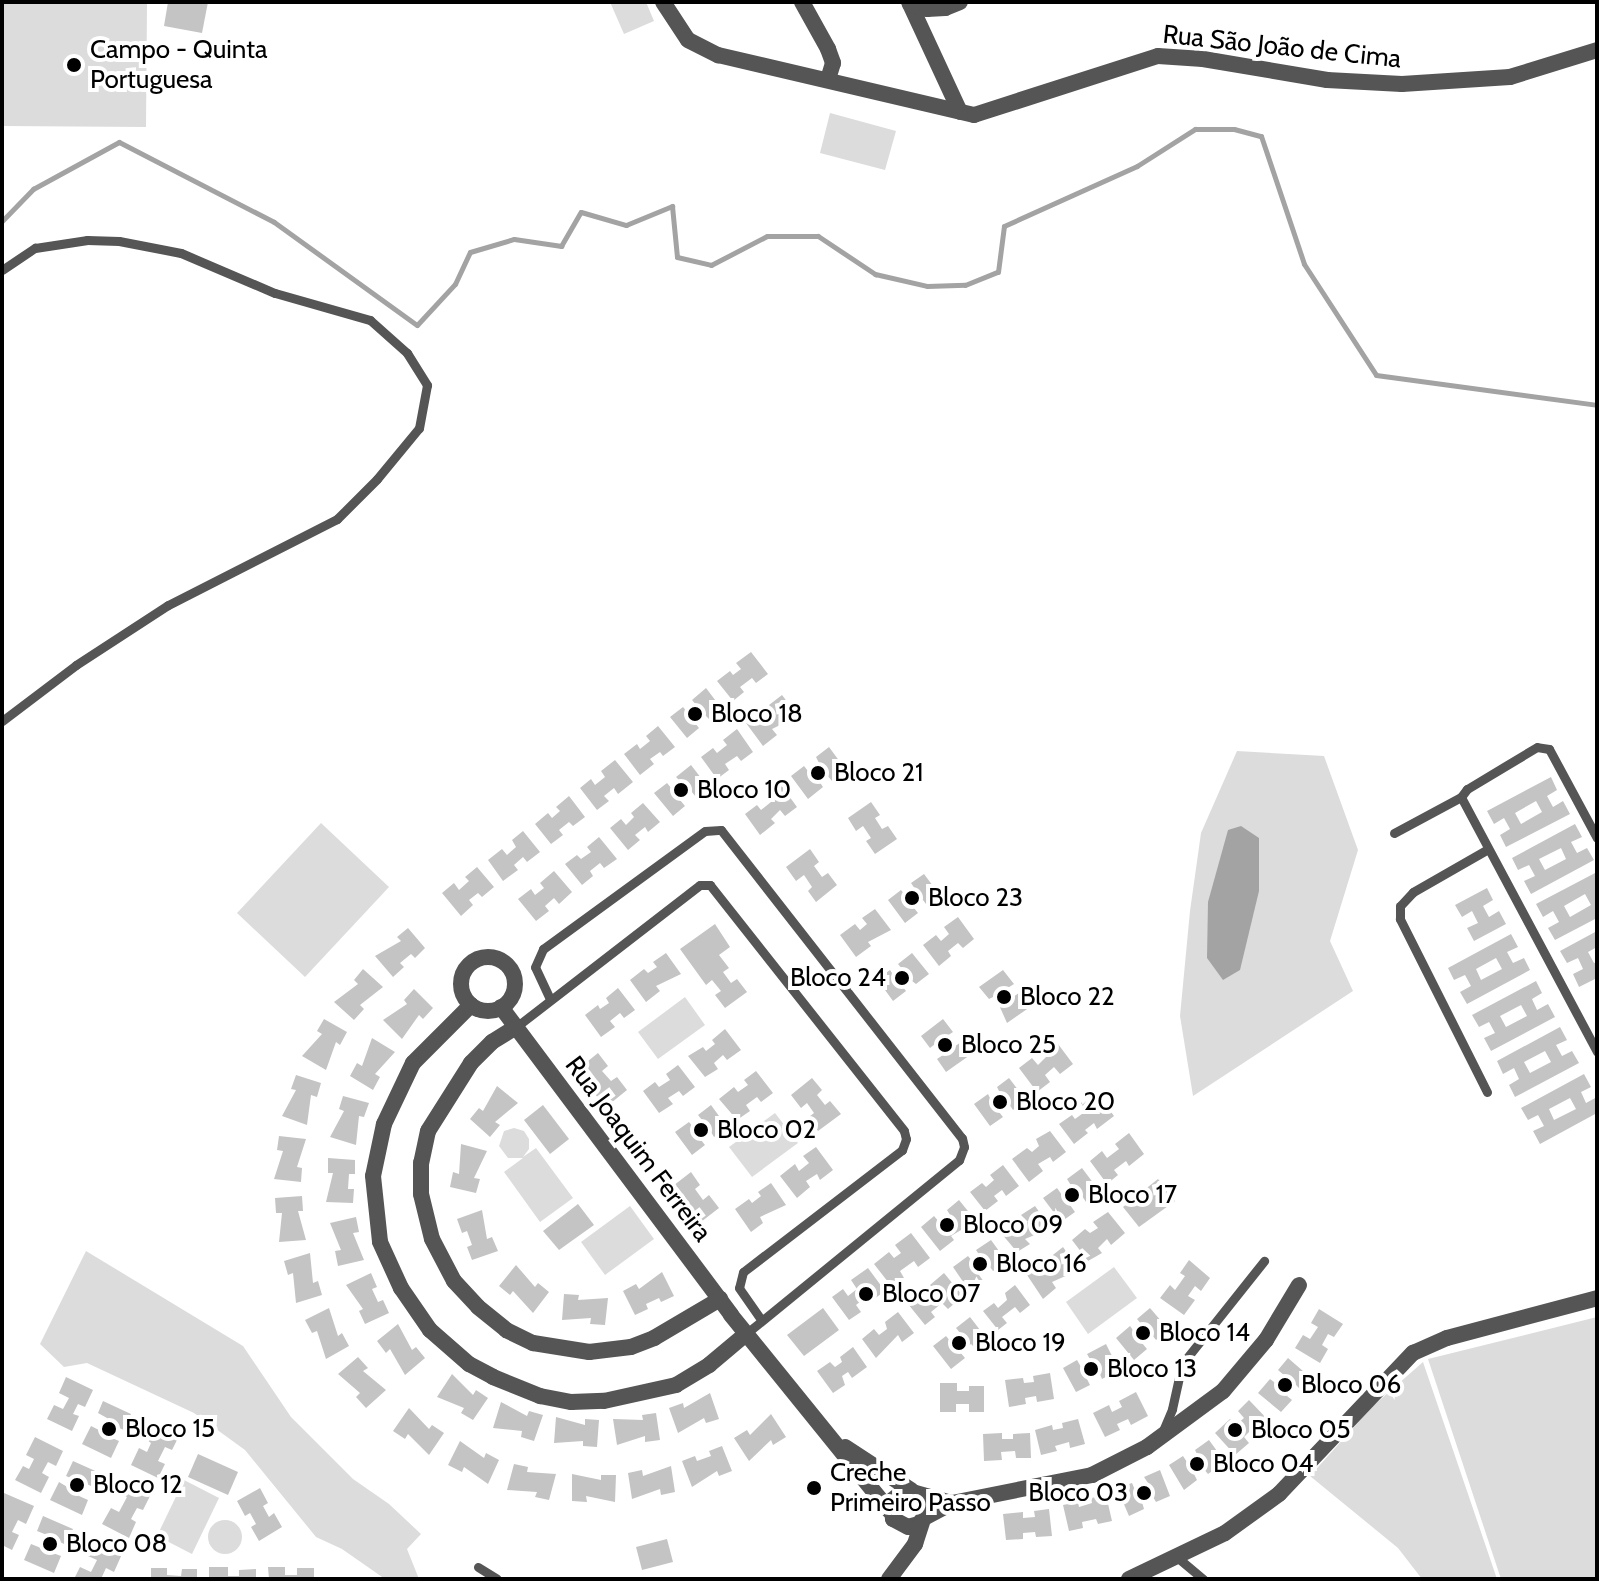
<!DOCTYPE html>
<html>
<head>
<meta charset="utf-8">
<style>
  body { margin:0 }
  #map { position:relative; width:1599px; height:1581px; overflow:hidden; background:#fff; font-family:Cabin,sans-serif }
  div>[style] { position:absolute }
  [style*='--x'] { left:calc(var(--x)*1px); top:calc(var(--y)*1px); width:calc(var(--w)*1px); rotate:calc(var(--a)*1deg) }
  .green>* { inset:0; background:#dcdcdc }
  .round { border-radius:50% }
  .water>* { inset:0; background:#a3a3a3 }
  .stream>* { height:5px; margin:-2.5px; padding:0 2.5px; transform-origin:2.5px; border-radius:2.5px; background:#a3a3a3 }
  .building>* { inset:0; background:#c4c4c4 }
  .service>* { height:9px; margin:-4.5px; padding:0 4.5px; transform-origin:4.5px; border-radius:4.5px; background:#555 }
  .minor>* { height:16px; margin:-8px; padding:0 8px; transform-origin:8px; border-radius:8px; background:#555 }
  .minor>.ring { margin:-8px; padding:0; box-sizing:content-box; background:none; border:16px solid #555; border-radius:50% }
  .tertiary>* { height:16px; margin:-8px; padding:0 8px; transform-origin:8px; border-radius:8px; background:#555 }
  .dots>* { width:22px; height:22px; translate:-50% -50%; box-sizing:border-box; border:4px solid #fff; border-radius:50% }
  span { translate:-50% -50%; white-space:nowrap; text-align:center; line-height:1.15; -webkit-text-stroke:8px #fff; paint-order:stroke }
  .street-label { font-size:26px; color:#000 }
  .poi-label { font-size:26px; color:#000 }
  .left { translate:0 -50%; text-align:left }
  .right { translate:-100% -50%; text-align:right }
  .frame { position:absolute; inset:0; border:4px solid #000; pointer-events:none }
</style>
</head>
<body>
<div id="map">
  <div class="green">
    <i style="clip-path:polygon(610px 2px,646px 2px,654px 21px,624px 34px)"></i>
    <i style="clip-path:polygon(2px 4px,147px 4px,146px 127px,2px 126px)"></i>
    <i style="clip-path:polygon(830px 113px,896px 131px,885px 170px,820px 153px)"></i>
    <i style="clip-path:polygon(1237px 751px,1324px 756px,1358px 850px,1330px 941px,1353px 991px,1193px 1096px,1180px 1016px,1190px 911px,1201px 833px)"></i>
    <i style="clip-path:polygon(321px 823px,389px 887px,305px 977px,237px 913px)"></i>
    <i style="clip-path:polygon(685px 997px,705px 1025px,658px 1059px,638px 1032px)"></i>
    <i style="clip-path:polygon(775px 1113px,798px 1143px,752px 1177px,729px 1147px)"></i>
    <i style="clip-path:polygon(514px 1128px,524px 1131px,529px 1139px,529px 1149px,523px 1157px,536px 1148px,573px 1198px,540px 1222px,504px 1172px,523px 1158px,508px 1158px,499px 1146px,504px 1131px)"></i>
    <i style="clip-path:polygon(630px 1206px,654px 1239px,605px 1275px,581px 1242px)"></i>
    <i style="clip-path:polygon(86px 1251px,243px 1346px,291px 1417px,353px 1479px,389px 1504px,421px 1534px,407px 1549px,419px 1579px,385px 1579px,342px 1549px,316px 1537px,245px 1450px,194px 1413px,87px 1363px,64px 1367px,40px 1344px)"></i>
    <i style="clip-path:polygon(1114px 1267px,1137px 1298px,1088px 1334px,1066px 1302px)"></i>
    <i style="clip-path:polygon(1597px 1317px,1597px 1579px,1501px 1579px,1428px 1359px)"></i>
    <i style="clip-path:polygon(1423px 1362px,1497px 1579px,1422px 1579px,1398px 1548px,1310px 1476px,1373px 1406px)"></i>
    <i style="clip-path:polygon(184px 1480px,219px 1498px,192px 1554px,157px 1536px)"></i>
    <i class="round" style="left:208px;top:1520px;width:34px;height:34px"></i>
  </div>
  <div class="water">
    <i style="clip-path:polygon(1241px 826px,1259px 838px,1259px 891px,1240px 970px,1223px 980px,1207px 958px,1208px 902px,1228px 830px)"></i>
  </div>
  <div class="stream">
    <i style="--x:2;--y:221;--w:45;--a:-45.9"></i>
    <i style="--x:33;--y:189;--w:98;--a:-28.7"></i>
    <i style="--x:119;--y:142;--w:174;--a:27.3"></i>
    <i style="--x:274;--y:222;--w:176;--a:35.8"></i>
    <i style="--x:417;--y:325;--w:56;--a:-47.2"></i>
    <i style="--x:455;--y:284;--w:35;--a:-65"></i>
    <i style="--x:470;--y:252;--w:46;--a:-16.5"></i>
    <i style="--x:514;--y:239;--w:48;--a:8.5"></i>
    <i style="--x:561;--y:246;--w:39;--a:-60"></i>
    <i style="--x:581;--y:212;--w:47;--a:16.1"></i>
    <i style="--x:626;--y:225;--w:50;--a:-22.4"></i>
    <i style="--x:672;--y:206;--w:51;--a:84.4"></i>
    <i style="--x:677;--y:257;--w:35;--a:13"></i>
    <i style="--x:711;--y:265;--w:63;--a:-27.4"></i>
    <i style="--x:767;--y:236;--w:51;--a:0"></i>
    <i style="--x:818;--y:236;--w:69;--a:33.7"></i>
    <i style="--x:875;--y:274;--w:53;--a:13"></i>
    <i style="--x:927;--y:286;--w:38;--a:-2"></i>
    <i style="--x:965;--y:285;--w:35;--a:-22"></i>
    <i style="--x:998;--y:272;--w:46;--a:-82.6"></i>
    <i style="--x:1004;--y:226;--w:146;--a:-24.3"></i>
    <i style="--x:1137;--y:166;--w:69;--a:-32.5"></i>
    <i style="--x:1195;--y:129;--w:39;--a:0"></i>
    <i style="--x:1234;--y:129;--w:28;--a:15"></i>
    <i style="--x:1261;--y:136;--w:135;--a:71.4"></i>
    <i style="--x:1304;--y:264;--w:132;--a:57"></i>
    <i style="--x:1376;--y:375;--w:223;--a:7.7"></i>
  </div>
  <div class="building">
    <i style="clip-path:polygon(168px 2px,208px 2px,202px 33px,164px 26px)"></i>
    <i style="clip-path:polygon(751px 652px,768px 674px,756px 683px,752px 678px,740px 687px,744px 692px,733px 701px,717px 681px,730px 671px,733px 675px,741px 669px,736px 663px)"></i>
    <i style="clip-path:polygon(706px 688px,722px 709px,709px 719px,705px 715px,695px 723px,699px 728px,687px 738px,670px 717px,683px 707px,688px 713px,697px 706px,692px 700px)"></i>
    <i style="clip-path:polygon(782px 695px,798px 716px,772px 729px,777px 735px,763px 746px,746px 723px,759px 714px,763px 719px,773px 711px,769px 705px)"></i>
    <i style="clip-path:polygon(658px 726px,675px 747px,663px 756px,660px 752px,650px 759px,654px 764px,640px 775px,624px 754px,637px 744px,640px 749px,650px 741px,646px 736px)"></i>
    <i style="clip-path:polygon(737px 729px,753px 752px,741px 761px,737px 756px,725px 764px,729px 770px,717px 779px,701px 757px,713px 748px,717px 753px,727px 745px,723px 740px)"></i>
    <i style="clip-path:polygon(829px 747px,846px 770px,832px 781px,827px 775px,819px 781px,823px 787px,808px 799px,791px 776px,804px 766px,808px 771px,819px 763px,816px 757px)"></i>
    <i style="clip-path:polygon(615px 760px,633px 782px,618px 794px,614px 788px,604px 796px,609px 801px,597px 810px,580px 788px,591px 779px,595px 785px,605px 777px,601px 771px)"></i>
    <i style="clip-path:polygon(691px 765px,708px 787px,696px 797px,691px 791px,680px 800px,685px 806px,673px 816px,654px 793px,667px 783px,672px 789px,681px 782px,676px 777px)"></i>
    <i style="clip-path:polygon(evenodd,1551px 777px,1557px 790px,1547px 796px,1553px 807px,1563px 801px,1570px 814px,1506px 847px,1500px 835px,1510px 829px,1504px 818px,1494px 824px,1487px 811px,1551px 777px,1536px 801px,1542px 812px,1521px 824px,1515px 813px,1536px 801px)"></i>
    <i style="clip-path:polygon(781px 785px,797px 807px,785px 816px,780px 810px,771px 819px,775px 823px,760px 835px,745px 814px,757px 805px,761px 810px,771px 802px,766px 797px)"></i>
    <i style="clip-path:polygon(569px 796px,585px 817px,573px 826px,569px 822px,559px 830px,563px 835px,551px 844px,535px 824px,548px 813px,552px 818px,560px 811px,556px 807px)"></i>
    <i style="clip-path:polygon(871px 802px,880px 815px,875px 818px,882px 829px,888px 826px,897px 839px,875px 854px,866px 841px,871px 838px,863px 826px,856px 831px,848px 818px)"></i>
    <i style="clip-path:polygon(643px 803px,660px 822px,648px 832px,645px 827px,635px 835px,640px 840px,628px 850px,610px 828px,621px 819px,626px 825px,634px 817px,631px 813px)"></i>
    <i style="clip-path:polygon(evenodd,1575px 824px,1582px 837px,1571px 842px,1577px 853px,1587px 848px,1594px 860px,1531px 894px,1524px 881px,1535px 876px,1529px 865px,1518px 870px,1512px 858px,1575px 824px,1561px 848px,1566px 859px,1545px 870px,1539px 859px,1561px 848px)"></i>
    <i style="clip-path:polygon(523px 831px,540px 852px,527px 862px,523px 857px,514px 865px,518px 870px,503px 881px,488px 860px,502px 849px,507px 855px,516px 847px,512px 840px)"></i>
    <i style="clip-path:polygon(599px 837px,617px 859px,604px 868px,600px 863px,590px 871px,593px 876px,582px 885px,565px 864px,577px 855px,581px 859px,591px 852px,587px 847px)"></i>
    <i style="clip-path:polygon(810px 849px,819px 862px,814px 866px,822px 877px,828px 873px,837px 885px,816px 902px,808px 891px,812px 887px,804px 875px,796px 881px,786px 867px)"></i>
    <i style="clip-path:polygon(477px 867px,494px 887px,482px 897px,478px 893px,469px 900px,473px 905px,461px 916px,442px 893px,454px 883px,459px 890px,469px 881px,465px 877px)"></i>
    <i style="clip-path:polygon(554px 871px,572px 892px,559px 904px,554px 898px,545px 906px,549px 911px,536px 921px,518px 899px,531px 889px,535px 895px,544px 888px,540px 883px)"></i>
    <i style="clip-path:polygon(evenodd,1597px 872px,1597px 918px,1555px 940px,1548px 928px,1559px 922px,1553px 911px,1543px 917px,1536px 904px,1597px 872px,1585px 894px,1591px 905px,1570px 917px,1564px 906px,1585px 894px)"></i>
    <i style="clip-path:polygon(924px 874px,939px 894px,926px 904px,923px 900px,914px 908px,918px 913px,905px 923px,888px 900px,901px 890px,906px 896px,915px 889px,911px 883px)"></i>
    <i style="clip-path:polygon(1487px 888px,1493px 900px,1483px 906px,1489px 917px,1499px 911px,1506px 924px,1474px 941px,1467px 928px,1478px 923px,1472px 911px,1462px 917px,1455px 905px)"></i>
    <i style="clip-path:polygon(875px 909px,891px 930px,868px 942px,871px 946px,856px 957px,840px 935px,855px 924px,860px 930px,867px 924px,862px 918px)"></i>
    <i style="clip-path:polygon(958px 917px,974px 939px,963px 948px,958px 943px,948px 951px,951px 956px,939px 966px,923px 945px,936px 935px,941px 941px,949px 934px,944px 927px)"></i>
    <i style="clip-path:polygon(715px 924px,730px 947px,719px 955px,729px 968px,723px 972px,731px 983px,737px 979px,747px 992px,725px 1008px,715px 995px,721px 991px,712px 980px,706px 985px,680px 949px)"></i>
    <i style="clip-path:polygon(408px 928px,425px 948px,415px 958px,411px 954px,400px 963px,404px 967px,393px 977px,375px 956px,401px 941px,397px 937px)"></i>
    <i style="clip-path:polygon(1597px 931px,1597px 947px,1588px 952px,1594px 963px,1597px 962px,1597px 978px,1579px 987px,1573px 974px,1583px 969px,1578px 958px,1567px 963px,1560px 951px)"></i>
    <i style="clip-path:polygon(evenodd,1511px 934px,1518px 947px,1507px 952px,1513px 963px,1524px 958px,1530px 970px,1467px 1004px,1460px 992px,1471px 986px,1465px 975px,1454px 980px,1448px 968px,1511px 934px,1496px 958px,1502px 969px,1481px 980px,1476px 969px,1496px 958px)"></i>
    <i style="clip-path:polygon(666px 953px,681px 974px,656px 986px,660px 991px,646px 1002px,630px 980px,644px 969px,648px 973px,657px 967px,653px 962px)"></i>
    <i style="clip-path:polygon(912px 953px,929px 974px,916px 984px,912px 981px,903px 987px,906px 991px,893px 1001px,877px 979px,890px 970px,894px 976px,903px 970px,898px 964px)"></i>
    <i style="clip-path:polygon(363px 969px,383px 987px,360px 1005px,364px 1009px,354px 1020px,334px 1002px,358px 984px,354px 980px)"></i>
    <i style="clip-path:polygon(1003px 970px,1014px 984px,1006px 989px,1012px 998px,1020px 992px,1030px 1007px,1007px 1023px,995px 996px,989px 999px,979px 987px)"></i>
    <i style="clip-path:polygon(evenodd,1536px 981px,1542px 993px,1532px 999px,1537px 1010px,1548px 1004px,1555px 1017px,1491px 1051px,1484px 1038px,1495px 1033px,1489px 1022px,1479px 1027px,1472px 1015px,1536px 981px,1521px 1005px,1527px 1016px,1506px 1027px,1500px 1016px,1521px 1005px)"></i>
    <i style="clip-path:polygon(618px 988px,635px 1010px,624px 1018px,620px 1013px,610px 1021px,615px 1027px,601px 1037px,585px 1015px,598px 1005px,600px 1009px,609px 1003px,606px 998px)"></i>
    <i style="clip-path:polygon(414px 989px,433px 1008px,423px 1019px,419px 1015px,402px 1039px,383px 1020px,407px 1004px,404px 1000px)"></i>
    <i style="clip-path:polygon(324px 1019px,347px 1032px,340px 1045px,336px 1042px,326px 1070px,302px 1056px,322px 1034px,317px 1031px)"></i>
    <i style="clip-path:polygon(943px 1019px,953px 1032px,947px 1036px,954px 1047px,961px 1042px,970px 1055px,946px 1072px,937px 1059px,943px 1055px,935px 1044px,930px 1048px,921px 1036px)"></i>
    <i style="clip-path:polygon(evenodd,1560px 1027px,1567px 1040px,1556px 1045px,1562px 1056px,1572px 1051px,1579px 1063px,1515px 1097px,1509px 1085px,1519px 1079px,1514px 1068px,1503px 1074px,1497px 1061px,1560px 1027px,1545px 1051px,1551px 1062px,1530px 1073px,1524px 1062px,1545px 1051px)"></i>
    <i style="clip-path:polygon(725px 1029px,741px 1050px,727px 1060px,723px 1055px,714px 1063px,718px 1069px,705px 1077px,688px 1056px,703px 1047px,706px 1051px,715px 1044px,712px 1040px)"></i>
    <i style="clip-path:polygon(372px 1038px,395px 1052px,375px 1074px,380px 1077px,373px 1090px,350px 1076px,357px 1063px,362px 1066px)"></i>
    <i style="clip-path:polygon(1055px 1040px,1073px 1064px,1060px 1074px,1054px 1067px,1045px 1075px,1050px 1082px,1037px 1092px,1019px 1068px,1032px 1058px,1038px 1065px,1046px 1057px,1042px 1050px)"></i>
    <i style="clip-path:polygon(598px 1053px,608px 1066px,602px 1071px,611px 1081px,617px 1077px,627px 1090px,606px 1107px,594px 1093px,600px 1088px,592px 1079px,587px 1083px,577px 1070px)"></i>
    <i style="clip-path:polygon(678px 1065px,695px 1087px,683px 1096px,679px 1091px,668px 1098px,673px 1104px,659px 1113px,643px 1091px,655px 1082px,659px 1087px,670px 1080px,666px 1074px)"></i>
    <i style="clip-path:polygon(756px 1071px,773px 1093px,761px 1102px,757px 1097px,746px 1105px,750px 1111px,737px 1120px,719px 1099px,734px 1087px,738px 1092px,748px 1085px,744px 1080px)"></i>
    <i style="clip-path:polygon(evenodd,1584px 1074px,1591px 1087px,1581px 1092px,1586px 1103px,1597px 1097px,1597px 1113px,1540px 1144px,1533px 1131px,1544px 1126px,1538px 1115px,1528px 1120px,1521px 1108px,1584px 1074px,1570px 1098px,1576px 1109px,1554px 1120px,1549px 1109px,1570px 1098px)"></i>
    <i style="clip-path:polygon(296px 1075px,321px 1083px,317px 1097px,311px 1095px,307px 1125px,282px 1116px,296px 1090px,291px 1089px)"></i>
    <i style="clip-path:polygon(812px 1078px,822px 1090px,817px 1095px,825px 1105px,830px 1101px,841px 1114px,818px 1131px,809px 1117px,814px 1113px,807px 1103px,801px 1108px,791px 1095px)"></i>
    <i style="clip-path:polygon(1009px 1078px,1026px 1100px,1013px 1110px,1009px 1104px,999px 1112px,1003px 1117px,990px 1126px,974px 1104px,988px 1094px,991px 1100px,1000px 1093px,997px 1087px)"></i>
    <i style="clip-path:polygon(497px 1086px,518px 1103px,495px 1122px,500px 1125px,490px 1137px,470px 1119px,479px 1108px,483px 1111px)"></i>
    <i style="clip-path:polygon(1096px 1091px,1114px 1116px,1097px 1129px,1094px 1123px,1085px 1130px,1088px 1133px,1074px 1144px,1059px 1124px,1072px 1115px,1075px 1119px,1086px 1111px,1081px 1103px)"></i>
    <i style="clip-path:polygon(343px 1096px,369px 1103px,364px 1117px,359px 1116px,356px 1145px,330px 1137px,344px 1111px,339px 1109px)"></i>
    <i style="clip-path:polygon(543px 1105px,569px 1139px,550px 1154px,524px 1120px)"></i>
    <i style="clip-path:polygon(711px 1105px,727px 1127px,714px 1137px,711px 1132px,701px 1140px,705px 1145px,692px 1155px,675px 1132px,689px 1122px,693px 1127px,702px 1120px,698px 1115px)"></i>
    <i style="clip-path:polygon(1050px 1131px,1066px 1152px,1053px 1162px,1050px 1157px,1038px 1164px,1043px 1171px,1029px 1182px,1012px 1159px,1027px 1148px,1032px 1152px,1039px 1146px,1036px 1139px)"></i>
    <i style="clip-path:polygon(1129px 1133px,1144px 1154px,1129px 1166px,1126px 1161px,1114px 1170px,1118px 1175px,1107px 1184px,1090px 1161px,1102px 1151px,1107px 1158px,1119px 1149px,1115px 1144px)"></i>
    <i style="clip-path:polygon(279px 1136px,306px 1139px,297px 1167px,302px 1168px,301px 1182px,274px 1179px,283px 1151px,277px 1150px)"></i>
    <i style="clip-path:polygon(461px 1144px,487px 1151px,474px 1178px,480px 1179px,476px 1193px,450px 1187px,453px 1172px,459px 1174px)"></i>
    <i style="clip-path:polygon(816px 1147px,833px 1170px,820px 1180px,817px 1174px,806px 1181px,810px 1187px,797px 1198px,780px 1176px,795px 1164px,799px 1171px,809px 1163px,803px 1156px)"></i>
    <i style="clip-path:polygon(328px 1158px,355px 1160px,355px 1174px,349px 1174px,348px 1189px,354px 1189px,353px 1203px,326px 1202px,333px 1173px,328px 1173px)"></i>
    <i style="clip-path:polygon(1003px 1165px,1019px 1186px,1006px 1196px,1002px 1190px,994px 1196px,998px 1201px,985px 1211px,970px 1192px,982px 1183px,986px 1187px,994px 1180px,990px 1175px)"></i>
    <i style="clip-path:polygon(1082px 1168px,1100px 1192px,1086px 1202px,1082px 1196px,1070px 1205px,1075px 1212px,1061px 1222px,1043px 1198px,1057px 1188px,1062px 1195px,1072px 1187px,1067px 1179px)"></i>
    <i style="clip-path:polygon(691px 1172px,700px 1185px,695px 1189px,703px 1200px,709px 1195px,719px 1208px,697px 1225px,686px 1211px,691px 1207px,684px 1199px,679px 1203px,669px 1189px)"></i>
    <i style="clip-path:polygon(1158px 1179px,1175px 1201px,1139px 1227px,1123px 1207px)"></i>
    <i style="clip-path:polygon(771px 1183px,786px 1205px,760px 1217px,763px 1223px,751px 1232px,735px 1209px,749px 1199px,752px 1203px,761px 1196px,758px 1192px)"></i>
    <i style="clip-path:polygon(302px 1196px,303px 1211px,298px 1211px,306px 1240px,279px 1242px,282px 1213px,276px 1213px,275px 1198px)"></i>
    <i style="clip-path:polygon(959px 1200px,976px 1221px,951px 1236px,954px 1240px,940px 1251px,921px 1227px,934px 1216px,940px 1223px,950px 1215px,947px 1210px)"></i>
    <i style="clip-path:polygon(578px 1204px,594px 1225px,559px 1250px,543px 1231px)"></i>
    <i style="clip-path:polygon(1035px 1206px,1051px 1228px,1025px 1239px,1030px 1244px,1017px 1252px,1001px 1233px,1012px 1224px,1017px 1229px,1028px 1222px,1021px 1215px)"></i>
    <i style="clip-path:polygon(482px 1210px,487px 1239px,492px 1237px,498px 1251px,472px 1260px,467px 1247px,472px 1245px,467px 1231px,462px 1233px,457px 1219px)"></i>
    <i style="clip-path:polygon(1108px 1212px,1125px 1233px,1111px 1245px,1107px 1239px,1098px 1248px,1102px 1253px,1088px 1261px,1072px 1240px,1085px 1229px,1090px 1233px,1098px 1228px,1093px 1222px)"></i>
    <i style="clip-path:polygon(356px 1217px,359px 1232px,353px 1233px,364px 1260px,338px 1266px,335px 1251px,341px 1250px,330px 1223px)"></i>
    <i style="clip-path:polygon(911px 1233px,930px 1258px,918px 1267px,914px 1261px,900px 1271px,904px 1278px,892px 1287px,874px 1264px,889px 1252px,894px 1258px,901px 1253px,895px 1245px)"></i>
    <i style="clip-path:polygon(991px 1240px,1007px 1262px,993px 1271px,990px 1267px,979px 1275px,984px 1282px,970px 1292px,953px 1267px,968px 1256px,973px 1262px,980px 1256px,976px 1250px)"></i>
    <i style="clip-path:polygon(1063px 1247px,1079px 1270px,1052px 1282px,1056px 1288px,1043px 1299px,1027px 1275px,1038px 1267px,1044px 1272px,1053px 1265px,1049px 1258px)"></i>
    <i style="clip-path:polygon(310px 1253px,313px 1283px,318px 1281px,322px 1295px,296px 1303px,293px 1273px,288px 1275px,284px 1261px)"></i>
    <i style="clip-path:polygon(1189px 1260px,1210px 1278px,1201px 1291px,1195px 1286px,1188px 1296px,1195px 1300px,1184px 1315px,1160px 1298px,1170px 1285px,1175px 1290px,1185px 1276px,1180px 1273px)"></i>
    <i style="clip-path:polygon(516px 1265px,535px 1287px,538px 1283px,549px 1292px,533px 1313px,513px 1291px,510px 1295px,499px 1286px)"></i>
    <i style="clip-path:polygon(868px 1268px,885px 1291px,870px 1302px,866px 1297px,856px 1305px,861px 1312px,849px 1320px,832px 1297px,843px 1289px,848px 1296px,857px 1289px,851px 1280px)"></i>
    <i style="clip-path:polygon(662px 1272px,674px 1296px,661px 1302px,659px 1298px,646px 1304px,648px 1309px,635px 1315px,623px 1291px,636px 1284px,639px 1289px)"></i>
    <i style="clip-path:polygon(371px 1273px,377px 1287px,372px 1289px,378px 1302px,383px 1300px,389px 1313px,365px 1324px,359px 1311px,363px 1309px,346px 1285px)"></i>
    <i style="clip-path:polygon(944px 1273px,963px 1296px,948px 1309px,942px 1303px,931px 1312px,935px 1317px,925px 1325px,908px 1304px,921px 1293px,924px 1301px,935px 1291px,930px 1285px)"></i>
    <i style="clip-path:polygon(1015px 1285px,1030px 1305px,1020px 1313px,1015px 1307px,1002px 1317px,1007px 1323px,998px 1330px,983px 1311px,994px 1303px,998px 1308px,1007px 1300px,1005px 1293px)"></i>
    <i style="clip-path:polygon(564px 1294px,579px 1295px,578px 1300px,608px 1298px,605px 1325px,590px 1324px,591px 1318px,562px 1320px)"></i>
    <i style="clip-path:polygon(329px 1308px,338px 1336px,342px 1333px,349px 1346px,326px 1359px,317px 1331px,312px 1333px,305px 1320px)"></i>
    <i style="clip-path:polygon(823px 1308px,839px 1330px,804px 1356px,787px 1335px)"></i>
    <i style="clip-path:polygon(1150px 1308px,1168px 1329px,1156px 1340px,1152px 1335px,1142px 1343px,1147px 1349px,1134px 1360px,1116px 1338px,1130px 1326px,1133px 1330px,1141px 1324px,1137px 1319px)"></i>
    <i style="clip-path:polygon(1319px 1309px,1343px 1324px,1334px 1337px,1328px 1334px,1322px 1345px,1328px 1349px,1320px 1363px,1295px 1348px,1303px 1335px,1310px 1339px,1318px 1327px,1311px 1323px)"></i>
    <i style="clip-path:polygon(898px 1312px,914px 1333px,902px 1342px,898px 1335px,876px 1358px,862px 1339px,874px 1329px,879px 1335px,887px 1329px,885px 1322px)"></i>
    <i style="clip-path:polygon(970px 1317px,987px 1339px,975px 1348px,971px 1344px,960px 1352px,965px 1358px,951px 1369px,933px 1346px,946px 1336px,951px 1342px,961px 1334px,956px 1328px)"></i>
    <i style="clip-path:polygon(398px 1324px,412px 1350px,416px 1347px,425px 1358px,405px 1375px,390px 1349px,386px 1353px,377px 1341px)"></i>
    <i style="clip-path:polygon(1106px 1344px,1119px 1370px,1102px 1379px,1099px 1372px,1087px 1379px,1090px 1385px,1076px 1392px,1063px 1368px,1077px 1360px,1081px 1367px,1091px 1361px,1087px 1354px)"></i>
    <i style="clip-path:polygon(853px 1347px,867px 1367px,852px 1378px,848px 1372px,842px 1376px,845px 1385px,833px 1393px,817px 1371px,830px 1362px,835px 1367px,842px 1362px,840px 1357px)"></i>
    <i style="clip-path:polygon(358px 1357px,368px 1368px,363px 1371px,386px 1390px,366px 1408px,356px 1397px,360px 1393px,338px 1374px)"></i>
    <i style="clip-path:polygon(1288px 1358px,1311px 1378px,1301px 1390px,1296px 1385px,1287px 1396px,1292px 1400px,1281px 1412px,1258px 1393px,1270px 1379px,1278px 1385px,1285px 1376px,1278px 1370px)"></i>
    <i style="clip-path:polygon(1050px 1373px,1054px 1399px,1037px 1402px,1036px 1396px,1025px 1398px,1026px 1404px,1009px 1407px,1005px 1380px,1023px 1378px,1024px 1383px,1034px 1382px,1033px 1376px)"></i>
    <i style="clip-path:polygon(452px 1374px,473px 1395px,476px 1390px,488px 1398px,473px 1420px,461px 1413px,464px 1408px,437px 1397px)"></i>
    <i style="clip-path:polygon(66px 1377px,93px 1390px,85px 1407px,78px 1404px,73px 1414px,79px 1416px,72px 1431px,47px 1419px,54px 1405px,63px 1409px,69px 1398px,59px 1393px)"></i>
    <i style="clip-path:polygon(940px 1383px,957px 1383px,957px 1391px,969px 1391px,969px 1386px,984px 1386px,984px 1412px,969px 1412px,969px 1404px,956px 1404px,956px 1412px,940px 1412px)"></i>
    <i style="clip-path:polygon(1136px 1392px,1148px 1416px,1131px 1425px,1128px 1419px,1117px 1424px,1120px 1430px,1105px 1437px,1093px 1413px,1109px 1405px,1112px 1412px,1122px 1407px,1119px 1401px)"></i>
    <i style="clip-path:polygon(710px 1393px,719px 1419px,706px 1423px,704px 1418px,678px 1433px,669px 1408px,683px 1403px,684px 1408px)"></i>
    <i style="clip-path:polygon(1249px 1400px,1271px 1423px,1260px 1433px,1254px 1427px,1244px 1437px,1249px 1443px,1235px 1455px,1215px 1433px,1230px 1419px,1235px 1426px,1244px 1418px,1238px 1411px)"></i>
    <i style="clip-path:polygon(103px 1401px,131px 1414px,124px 1430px,117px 1427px,112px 1438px,119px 1441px,111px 1458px,82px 1444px,91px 1426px,101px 1431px,107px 1418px,98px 1413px)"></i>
    <i style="clip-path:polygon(501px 1402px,527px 1416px,529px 1411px,543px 1415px,534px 1441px,521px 1437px,522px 1431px,493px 1428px)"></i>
    <i style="clip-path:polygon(409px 1408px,429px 1429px,432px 1425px,444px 1433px,429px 1455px,408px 1434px,405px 1439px,393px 1431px)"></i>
    <i style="clip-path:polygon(656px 1413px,660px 1440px,645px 1442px,645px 1436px,617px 1445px,613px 1419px,643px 1420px,642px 1415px)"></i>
    <i style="clip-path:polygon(771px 1414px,786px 1437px,773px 1445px,771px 1440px,749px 1461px,734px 1438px,747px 1430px,750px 1435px)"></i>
    <i style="clip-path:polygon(556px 1417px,585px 1425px,585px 1419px,599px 1420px,597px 1447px,583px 1446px,583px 1441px,554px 1443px)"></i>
    <i style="clip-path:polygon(1078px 1419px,1085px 1444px,1070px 1448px,1069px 1442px,1055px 1446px,1057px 1451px,1041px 1455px,1035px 1430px,1052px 1425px,1053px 1430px,1063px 1428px,1062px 1423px)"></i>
    <i style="clip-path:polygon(155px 1424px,179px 1436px,172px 1450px,165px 1447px,158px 1461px,165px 1464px,158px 1478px,131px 1465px,139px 1448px,147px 1452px,151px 1443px,147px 1440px)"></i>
    <i style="clip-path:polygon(1002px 1433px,1002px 1439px,1013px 1439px,1013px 1434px,1030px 1433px,1031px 1458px,1016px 1458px,1015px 1451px,1001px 1452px,1002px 1460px,984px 1461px,983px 1434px)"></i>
    <i style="clip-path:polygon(35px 1437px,63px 1451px,56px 1466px,48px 1462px,42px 1473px,49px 1477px,41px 1493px,15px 1480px,23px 1466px,29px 1469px,34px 1459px,26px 1455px)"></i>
    <i style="clip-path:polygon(1209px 1440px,1225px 1462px,1208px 1474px,1203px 1468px,1194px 1474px,1197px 1480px,1184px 1490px,1169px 1465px,1183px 1456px,1187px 1462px,1198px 1456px,1195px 1450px)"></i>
    <i style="clip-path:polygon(460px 1441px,484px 1458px,486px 1453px,499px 1460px,488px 1484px,464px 1467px,462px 1472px,448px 1465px)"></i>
    <i style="clip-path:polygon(722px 1446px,732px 1471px,719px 1476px,717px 1471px,692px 1487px,682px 1461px,695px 1456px,697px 1461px,711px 1456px,709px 1451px)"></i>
    <i style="clip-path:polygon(198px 1454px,238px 1472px,228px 1495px,188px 1477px)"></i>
    <i style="clip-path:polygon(73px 1461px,102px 1474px,95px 1488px,85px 1483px,79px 1496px,88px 1500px,82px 1515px,50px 1500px,59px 1482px,69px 1488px,73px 1479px,66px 1476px)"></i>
    <i style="clip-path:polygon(514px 1464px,528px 1467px,527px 1472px,556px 1474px,549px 1500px,535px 1497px,537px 1492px,507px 1490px)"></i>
    <i style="clip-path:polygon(671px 1466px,675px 1492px,661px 1495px,660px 1489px,632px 1499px,628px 1473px,642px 1470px,643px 1476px)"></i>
    <i style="clip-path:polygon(1160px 1470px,1170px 1496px,1156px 1502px,1153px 1497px,1142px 1502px,1144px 1509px,1129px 1516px,1117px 1488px,1132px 1483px,1135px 1490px,1148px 1483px,1144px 1477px)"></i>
    <i style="clip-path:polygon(572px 1474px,601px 1480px,601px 1475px,616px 1475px,615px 1502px,586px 1496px,587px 1502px,572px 1501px)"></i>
    <i style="clip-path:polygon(125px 1483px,150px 1496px,143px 1510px,137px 1508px,131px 1519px,136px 1522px,129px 1538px,102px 1524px,111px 1508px,119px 1512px,127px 1497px,120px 1493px)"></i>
    <i style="clip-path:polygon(260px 1488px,268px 1503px,263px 1506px,269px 1517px,274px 1513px,282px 1527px,259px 1541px,251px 1527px,256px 1524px,250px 1513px,245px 1516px,237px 1501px)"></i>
    <i style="clip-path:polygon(4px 1493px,34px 1506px,26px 1524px,18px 1520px,12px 1532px,19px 1535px,12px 1550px,2px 1545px)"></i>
    <i style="clip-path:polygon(1106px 1495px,1112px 1521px,1098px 1524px,1096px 1519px,1082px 1522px,1083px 1528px,1069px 1531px,1063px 1505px,1078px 1502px,1079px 1507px,1092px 1503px,1091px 1498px)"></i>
    <i style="clip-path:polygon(1049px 1509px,1052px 1536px,1036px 1537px,1035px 1532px,1023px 1533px,1023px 1539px,1006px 1540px,1003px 1514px,1023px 1512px,1023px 1518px,1035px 1517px,1034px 1511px)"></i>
    <i style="clip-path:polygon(43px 1516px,73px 1529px,66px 1545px,58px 1541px,53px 1553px,61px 1556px,54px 1573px,24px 1560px,31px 1544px,41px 1548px,47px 1535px,37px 1531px)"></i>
    <i style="clip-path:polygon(667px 1539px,673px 1562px,642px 1570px,636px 1547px)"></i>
    <i style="clip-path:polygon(95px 1541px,122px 1554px,114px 1572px,106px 1568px,101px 1579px,74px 1579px,80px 1567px,91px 1572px,97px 1560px,88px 1556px)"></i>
    <i style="clip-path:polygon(209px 1567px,228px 1567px,228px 1576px,239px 1576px,239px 1570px,256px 1569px,256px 1579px,209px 1579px)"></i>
    <i style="clip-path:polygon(268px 1567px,285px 1567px,285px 1575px,297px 1575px,297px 1568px,314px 1568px,314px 1579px,269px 1579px)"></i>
    <i style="clip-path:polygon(151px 1568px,167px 1568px,167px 1575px,181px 1576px,182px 1569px,197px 1569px,197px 1579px,151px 1579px)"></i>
  </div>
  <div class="service">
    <i style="--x:2;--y:270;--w:40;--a:-34"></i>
    <i style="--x:35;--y:248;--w:53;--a:-8.7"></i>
    <i style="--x:87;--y:240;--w:32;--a:2"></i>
    <i style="--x:119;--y:241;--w:63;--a:11"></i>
    <i style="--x:181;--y:253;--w:102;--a:23.1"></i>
    <i style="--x:275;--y:293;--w:99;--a:15.9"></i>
    <i style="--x:370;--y:320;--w:50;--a:41.7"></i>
    <i style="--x:407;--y:353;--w:38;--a:58"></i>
    <i style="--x:427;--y:385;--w:44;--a:100.5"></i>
    <i style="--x:419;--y:428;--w:66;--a:129.5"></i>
    <i style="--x:377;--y:479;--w:57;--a:135"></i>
    <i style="--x:337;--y:519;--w:190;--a:153"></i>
    <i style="--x:168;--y:605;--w:110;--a:146.9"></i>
    <i style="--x:76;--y:665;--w:93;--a:142.9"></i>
    <i style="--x:1394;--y:833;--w:76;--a:-28.2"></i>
    <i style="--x:1597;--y:838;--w:101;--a:-118.3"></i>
    <i style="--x:1549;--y:749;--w:12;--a:-171"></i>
    <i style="--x:1537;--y:747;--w:82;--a:149"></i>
    <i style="--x:1467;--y:789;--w:10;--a:127"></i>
    <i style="--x:1461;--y:797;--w:289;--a:61.9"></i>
    <i style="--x:550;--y:999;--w:35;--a:-115"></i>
    <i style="--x:535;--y:967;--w:20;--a:-66"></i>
    <i style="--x:543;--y:949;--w:200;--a:-36.1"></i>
    <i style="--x:705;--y:831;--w:16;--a:-4"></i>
    <i style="--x:721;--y:830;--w:391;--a:52"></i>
    <i style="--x:962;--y:1138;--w:9;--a:77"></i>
    <i style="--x:964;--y:1147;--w:14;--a:111"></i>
    <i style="--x:959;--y:1160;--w:275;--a:140.8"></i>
    <i style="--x:516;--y:1027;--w:232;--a:-37.7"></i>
    <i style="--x:700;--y:885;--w:10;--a:0"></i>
    <i style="--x:710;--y:885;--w:313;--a:51.7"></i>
    <i style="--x:904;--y:1131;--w:8;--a:76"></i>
    <i style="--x:906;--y:1139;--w:12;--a:110"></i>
    <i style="--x:902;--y:1150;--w:200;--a:142.5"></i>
    <i style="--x:743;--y:1272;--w:16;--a:104"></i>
    <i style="--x:739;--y:1288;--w:38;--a:55"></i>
    <i style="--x:1487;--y:1092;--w:194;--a:-116.7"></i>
    <i style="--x:1400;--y:919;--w:13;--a:-90"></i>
    <i style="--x:1400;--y:906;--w:19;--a:-47"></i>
    <i style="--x:1413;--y:892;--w:86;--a:-29.8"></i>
    <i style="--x:1162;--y:1433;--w:26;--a:-67"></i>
    <i style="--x:1172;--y:1409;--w:46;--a:-77.5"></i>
    <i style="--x:1182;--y:1364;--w:132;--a:-51.5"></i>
    <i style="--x:1178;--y:1558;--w:33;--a:40"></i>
    <i style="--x:478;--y:1567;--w:22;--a:32"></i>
  </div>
  <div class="minor">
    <i style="--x:663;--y:2;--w:45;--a:56.7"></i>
    <i style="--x:688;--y:40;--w:34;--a:27"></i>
    <i style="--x:718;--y:55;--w:263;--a:13.2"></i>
    <i style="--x:974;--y:115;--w:193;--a:-17.8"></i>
    <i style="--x:1158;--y:56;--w:45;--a:3.8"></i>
    <i style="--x:1203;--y:59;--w:126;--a:9.6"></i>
    <i style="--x:1327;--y:80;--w:75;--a:3.1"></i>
    <i style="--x:1402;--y:84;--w:108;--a:-3.7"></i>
    <i style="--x:1510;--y:77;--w:91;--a:-17.2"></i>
    <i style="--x:802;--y:2;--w:54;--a:61"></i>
    <i style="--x:828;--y:49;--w:15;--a:70"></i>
    <i style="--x:833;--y:63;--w:17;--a:107"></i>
    <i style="--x:909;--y:2;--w:121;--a:65.1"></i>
    <i style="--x:910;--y:4;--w:18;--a:16"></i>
    <i style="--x:927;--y:9;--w:18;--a:-3"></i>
    <i style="--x:945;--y:8;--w:16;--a:-22"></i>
    <i class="ring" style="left:461px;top:957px;width:38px;height:38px"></i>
    <i style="--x:471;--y:1005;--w:82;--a:135"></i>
    <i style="--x:413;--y:1063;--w:68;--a:115.4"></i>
    <i style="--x:384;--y:1124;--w:53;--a:101.9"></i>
    <i style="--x:373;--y:1176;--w:66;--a:83.9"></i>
    <i style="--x:380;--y:1242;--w:51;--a:65.5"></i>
    <i style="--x:401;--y:1288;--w:51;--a:55.4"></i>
    <i style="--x:430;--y:1330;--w:52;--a:41.1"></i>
    <i style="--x:469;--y:1364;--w:27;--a:28"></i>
    <i style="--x:493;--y:1377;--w:51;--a:22"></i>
    <i style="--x:540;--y:1396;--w:32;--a:11"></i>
    <i style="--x:571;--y:1402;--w:33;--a:-2"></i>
    <i style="--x:604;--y:1401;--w:74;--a:-12.5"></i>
    <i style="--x:676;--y:1385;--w:39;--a:-31"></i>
    <i style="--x:709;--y:1365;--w:48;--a:-40"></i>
    <i style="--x:501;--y:1007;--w:384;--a:53.2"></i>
    <i style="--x:731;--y:1315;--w:252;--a:51"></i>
    <i style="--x:516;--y:1027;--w:28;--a:148"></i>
    <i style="--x:492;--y:1042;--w:30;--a:135"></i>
    <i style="--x:471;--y:1063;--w:80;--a:122.3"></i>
    <i style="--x:428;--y:1131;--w:33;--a:102"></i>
    <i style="--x:421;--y:1163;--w:31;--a:90"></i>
    <i style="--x:421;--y:1194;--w:46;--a:76.3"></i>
    <i style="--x:432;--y:1239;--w:47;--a:62.4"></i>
    <i style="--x:454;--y:1281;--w:35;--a:47"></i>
    <i style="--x:478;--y:1307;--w:36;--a:39"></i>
    <i style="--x:506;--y:1330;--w:30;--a:26"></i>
    <i style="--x:533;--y:1343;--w:57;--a:9.1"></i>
    <i style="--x:589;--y:1352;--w:42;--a:-6.8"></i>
    <i style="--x:631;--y:1347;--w:25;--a:-21"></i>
    <i style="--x:654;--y:1338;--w:77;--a:-30.6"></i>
    <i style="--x:845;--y:1447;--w:79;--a:33.1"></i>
    <i style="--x:924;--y:1497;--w:18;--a:84"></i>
    <i style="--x:926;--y:1515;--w:11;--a:128"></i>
    <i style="--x:919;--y:1524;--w:11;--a:165"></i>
    <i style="--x:908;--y:1527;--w:17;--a:-152"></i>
    <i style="--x:893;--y:1519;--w:18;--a:-96"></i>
    <i style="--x:891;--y:1501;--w:18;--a:-38"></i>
    <i style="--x:905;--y:1490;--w:48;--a:15.8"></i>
    <i style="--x:924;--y:1518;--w:32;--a:-28"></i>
    <i style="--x:952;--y:1503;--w:143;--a:-11.3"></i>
    <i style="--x:1092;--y:1475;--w:62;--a:-27"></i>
    <i style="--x:1147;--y:1447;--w:94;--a:-36.4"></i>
    <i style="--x:1223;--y:1391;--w:67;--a:-49.9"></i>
    <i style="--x:1266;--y:1340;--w:64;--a:-59"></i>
    <i style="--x:889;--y:1579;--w:44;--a:-53.4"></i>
    <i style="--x:915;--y:1544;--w:25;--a:-72"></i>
  </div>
  <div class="tertiary">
    <i style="--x:1129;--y:1579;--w:106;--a:-25.6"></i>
    <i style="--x:1225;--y:1533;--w:67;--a:-35.8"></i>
    <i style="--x:1279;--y:1494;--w:195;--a:-46.5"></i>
    <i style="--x:1413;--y:1353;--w:37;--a:-24"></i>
    <i style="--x:1447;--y:1338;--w:155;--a:-14.9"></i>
  </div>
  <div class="dots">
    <i style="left:74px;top:65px;background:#000"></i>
    <i style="left:695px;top:714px;background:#000"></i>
    <i style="left:818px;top:773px;background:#000"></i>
    <i style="left:681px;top:790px;background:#000"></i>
    <i style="left:912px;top:898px;background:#000"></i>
    <i style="left:902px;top:978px;background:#000"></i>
    <i style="left:1004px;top:997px;background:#000"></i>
    <i style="left:945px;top:1045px;background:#000"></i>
    <i style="left:1000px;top:1102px;background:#000"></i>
    <i style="left:701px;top:1130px;background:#000"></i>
    <i style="left:1072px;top:1195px;background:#000"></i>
    <i style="left:947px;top:1225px;background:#000"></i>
    <i style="left:980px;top:1264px;background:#000"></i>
    <i style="left:866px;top:1294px;background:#000"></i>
    <i style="left:1143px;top:1333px;background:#000"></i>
    <i style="left:959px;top:1343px;background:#000"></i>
    <i style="left:1091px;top:1369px;background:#000"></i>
    <i style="left:1285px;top:1385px;background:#000"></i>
    <i style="left:109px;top:1429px;background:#000"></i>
    <i style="left:1235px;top:1430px;background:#000"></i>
    <i style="left:1197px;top:1464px;background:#000"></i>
    <i style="left:77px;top:1485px;background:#000"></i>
    <i style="left:814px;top:1488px;background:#000"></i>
    <i style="left:1144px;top:1493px;background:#000"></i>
    <i style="left:50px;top:1544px;background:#000"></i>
  </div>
  <div class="street-label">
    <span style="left:1282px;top:47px;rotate:6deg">Rua São João de Cima</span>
    <span style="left:638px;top:1149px;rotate:53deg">Rua Joaquim Ferreira</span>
  </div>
  <div class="poi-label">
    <span class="left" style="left:90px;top:65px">Campo - Quinta<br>Portuguesa</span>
    <span class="left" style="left:711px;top:714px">Bloco 18</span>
    <span class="left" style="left:834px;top:773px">Bloco 21</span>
    <span class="left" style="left:697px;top:790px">Bloco 10</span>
    <span class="left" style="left:928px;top:898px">Bloco 23</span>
    <span class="right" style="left:886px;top:978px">Bloco 24</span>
    <span class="left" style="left:1020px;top:997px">Bloco 22</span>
    <span class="left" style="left:961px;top:1045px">Bloco 25</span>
    <span class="left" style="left:1016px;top:1102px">Bloco 20</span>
    <span class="left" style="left:717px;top:1130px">Bloco 02</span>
    <span class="left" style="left:1088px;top:1195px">Bloco 17</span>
    <span class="left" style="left:963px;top:1225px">Bloco 09</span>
    <span class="left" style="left:996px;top:1264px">Bloco 16</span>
    <span class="left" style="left:882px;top:1294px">Bloco 07</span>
    <span class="left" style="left:1159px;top:1333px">Bloco 14</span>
    <span class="left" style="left:975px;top:1343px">Bloco 19</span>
    <span class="left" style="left:1107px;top:1369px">Bloco 13</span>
    <span class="left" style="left:1301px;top:1385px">Bloco 06</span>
    <span class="left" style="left:125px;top:1429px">Bloco 15</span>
    <span class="left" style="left:1251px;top:1430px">Bloco 05</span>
    <span class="left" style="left:1213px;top:1464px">Bloco 04</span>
    <span class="left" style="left:830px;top:1488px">Creche<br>Primeiro Passo</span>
    <span class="left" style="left:93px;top:1485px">Bloco 12</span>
    <span class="right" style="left:1128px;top:1493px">Bloco 03</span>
    <span class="left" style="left:66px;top:1544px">Bloco 08</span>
  </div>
  <div class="frame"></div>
</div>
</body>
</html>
